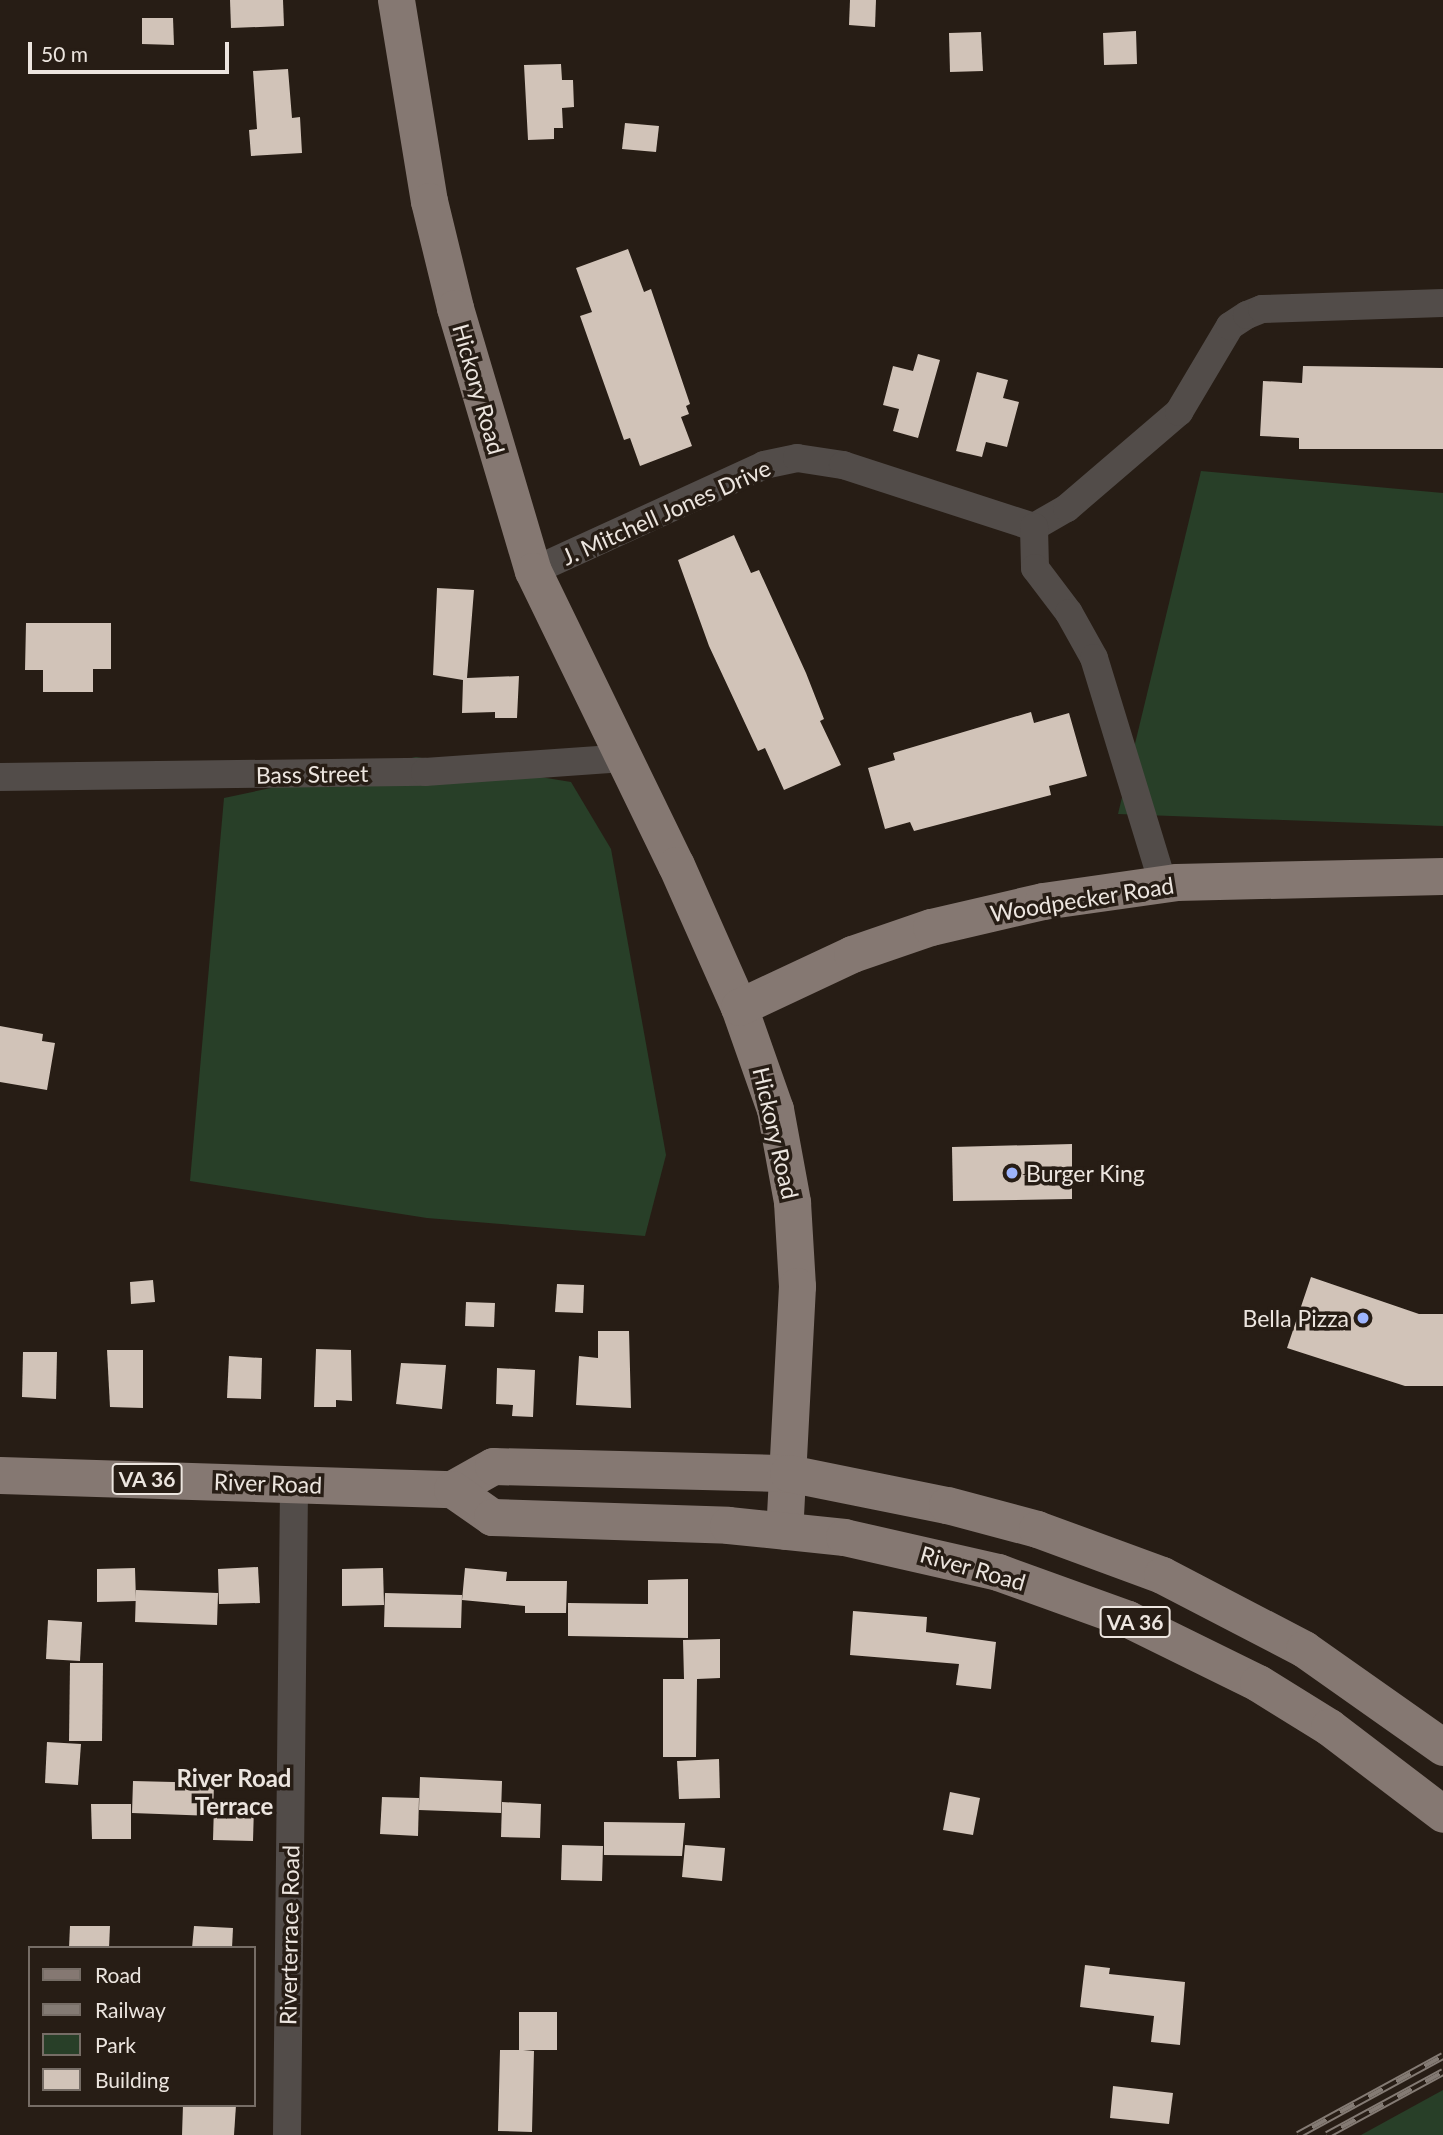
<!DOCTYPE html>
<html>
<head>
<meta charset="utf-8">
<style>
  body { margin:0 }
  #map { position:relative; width:1443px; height:2135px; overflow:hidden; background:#271d15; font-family:Lato,sans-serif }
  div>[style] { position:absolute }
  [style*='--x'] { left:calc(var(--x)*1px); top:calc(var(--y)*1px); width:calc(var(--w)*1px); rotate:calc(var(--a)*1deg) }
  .green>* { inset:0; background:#283f28 }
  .building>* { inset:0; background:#d1c3b8 }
  .minor>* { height:28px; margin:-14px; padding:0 14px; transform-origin:14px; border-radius:14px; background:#524c49 }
  .major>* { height:37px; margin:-18.5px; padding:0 18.5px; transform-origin:18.5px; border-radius:18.5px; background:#857872 }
  .rail>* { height:8px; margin-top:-4px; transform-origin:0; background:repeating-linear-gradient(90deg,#271d15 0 16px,#847b74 0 32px); box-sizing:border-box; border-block:2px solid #847b74 }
  .dots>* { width:19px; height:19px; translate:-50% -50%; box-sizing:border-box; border:4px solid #271d15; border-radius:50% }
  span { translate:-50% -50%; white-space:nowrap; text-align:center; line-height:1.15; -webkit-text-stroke:7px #271d15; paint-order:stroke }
  .shield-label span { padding:2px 5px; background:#271d15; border:2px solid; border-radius:5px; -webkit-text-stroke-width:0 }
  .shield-label { font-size:21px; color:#ece5df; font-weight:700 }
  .street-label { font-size:23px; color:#ece5df }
  .poi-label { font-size:23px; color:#ece5df }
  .left { translate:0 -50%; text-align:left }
  .right { translate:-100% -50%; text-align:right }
  .neighbourhood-label { font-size:24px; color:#ece5df; font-weight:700 }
  .legend { position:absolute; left:28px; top:1946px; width:228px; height:161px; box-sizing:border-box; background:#271d15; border:2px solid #766d66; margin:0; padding:9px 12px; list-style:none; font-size:21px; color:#ece5df }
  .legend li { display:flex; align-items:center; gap:14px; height:35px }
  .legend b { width:35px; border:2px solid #766d66 }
  .scale { position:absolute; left:28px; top:42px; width:201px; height:32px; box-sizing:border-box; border:4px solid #ece5df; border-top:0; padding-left:9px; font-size:21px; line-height:24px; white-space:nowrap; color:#ece5df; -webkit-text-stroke:5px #271d15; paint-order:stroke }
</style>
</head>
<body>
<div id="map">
  <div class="green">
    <i style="clip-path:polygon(1201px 471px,1443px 493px,1443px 826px,1118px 814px)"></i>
    <i style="clip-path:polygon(416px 757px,571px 782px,611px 849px,666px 1155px,645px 1236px,427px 1218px,190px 1181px,224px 798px)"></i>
    <i style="clip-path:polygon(1443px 2090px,1443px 2135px,1361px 2135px)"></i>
  </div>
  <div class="building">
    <i style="clip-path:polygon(230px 0,283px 0,284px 26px,231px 28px)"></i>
    <i style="clip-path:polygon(850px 0,876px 0,875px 27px,849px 25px)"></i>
    <i style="clip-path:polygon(142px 18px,173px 18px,174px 45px,142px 44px)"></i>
    <i style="clip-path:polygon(1136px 31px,1137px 64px,1104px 65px,1103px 33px)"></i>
    <i style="clip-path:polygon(981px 32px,983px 71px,950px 72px,949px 33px)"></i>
    <i style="clip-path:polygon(561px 64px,562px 80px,573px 80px,574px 107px,562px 108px,563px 128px,554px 128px,554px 139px,528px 140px,524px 65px)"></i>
    <i style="clip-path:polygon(288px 69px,292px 118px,300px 117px,302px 153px,251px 156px,249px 130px,257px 129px,253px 71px)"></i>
    <i style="clip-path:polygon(625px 123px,659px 126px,656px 152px,622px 149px)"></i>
    <i style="clip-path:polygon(628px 249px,644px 292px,651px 289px,690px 404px,686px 406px,689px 414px,681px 417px,692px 446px,640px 466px,630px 438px,624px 440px,580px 316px,592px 312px,576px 268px)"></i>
    <i style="clip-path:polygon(918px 354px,940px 360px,918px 438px,893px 431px,899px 409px,883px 405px,893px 366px,913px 371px)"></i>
    <i style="clip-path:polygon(1303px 366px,1443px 368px,1443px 449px,1299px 449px,1299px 438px,1260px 436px,1263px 381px,1302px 383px)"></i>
    <i style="clip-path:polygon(977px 372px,1008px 380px,1003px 398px,1019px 402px,1007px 447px,986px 442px,982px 457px,956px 451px)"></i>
    <i style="clip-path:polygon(734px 535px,751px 573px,759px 570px,806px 673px,824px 719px,820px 721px,841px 765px,784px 790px,765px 748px,758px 751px,709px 646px,678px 560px)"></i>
    <i style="clip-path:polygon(437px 588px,474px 590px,467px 678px,519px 676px,517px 718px,495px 718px,495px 712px,462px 713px,463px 680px,433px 675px)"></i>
    <i style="clip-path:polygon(26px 623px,111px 623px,111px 669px,93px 669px,93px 692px,43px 692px,43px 670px,25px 670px)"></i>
    <i style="clip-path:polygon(1031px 712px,1034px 723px,1069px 713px,1087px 776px,1049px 786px,1051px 795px,914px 831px,910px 822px,885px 829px,868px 768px,895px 760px,893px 753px)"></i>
    <i style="clip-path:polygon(0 1026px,43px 1034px,42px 1041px,55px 1043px,47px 1090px,0 1082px)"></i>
    <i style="clip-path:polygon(1072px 1144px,1072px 1199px,953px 1201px,952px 1147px)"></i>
    <i style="clip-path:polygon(1311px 1277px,1419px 1314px,1443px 1314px,1443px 1386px,1405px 1386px,1287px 1348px)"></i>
    <i style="clip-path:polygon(153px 1280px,155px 1302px,131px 1304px,130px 1282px)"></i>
    <i style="clip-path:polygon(557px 1284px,584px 1285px,583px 1313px,555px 1312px)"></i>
    <i style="clip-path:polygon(466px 1302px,495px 1303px,494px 1327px,465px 1326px)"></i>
    <i style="clip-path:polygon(598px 1331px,629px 1331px,631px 1408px,576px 1405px,579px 1356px,598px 1358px)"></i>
    <i style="clip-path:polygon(316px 1349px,351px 1350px,352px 1401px,336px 1400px,336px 1407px,314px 1407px)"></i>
    <i style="clip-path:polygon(107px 1350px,143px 1350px,143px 1408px,110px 1407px)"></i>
    <i style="clip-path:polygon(23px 1352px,57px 1352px,56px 1399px,22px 1397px)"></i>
    <i style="clip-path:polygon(229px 1356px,262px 1358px,261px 1399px,227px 1398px)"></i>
    <i style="clip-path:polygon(401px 1363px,446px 1365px,442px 1409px,396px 1404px)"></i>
    <i style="clip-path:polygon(497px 1368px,535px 1370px,533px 1417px,512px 1416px,513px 1405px,496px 1404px)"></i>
    <i style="clip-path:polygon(258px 1567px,260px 1603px,219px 1604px,218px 1569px)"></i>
    <i style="clip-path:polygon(135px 1568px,136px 1601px,97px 1602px,97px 1569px)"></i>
    <i style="clip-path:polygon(383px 1568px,384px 1605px,342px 1606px,342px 1569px)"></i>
    <i style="clip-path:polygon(465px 1568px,507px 1572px,506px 1581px,567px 1581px,566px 1613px,525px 1613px,525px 1606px,462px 1600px)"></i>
    <i style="clip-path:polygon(688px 1579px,688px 1638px,568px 1636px,568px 1603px,648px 1604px,648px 1580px)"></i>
    <i style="clip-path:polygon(136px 1590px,218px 1593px,217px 1625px,135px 1622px)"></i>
    <i style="clip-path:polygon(385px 1593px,462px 1595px,461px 1628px,384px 1627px)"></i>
    <i style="clip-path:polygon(853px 1611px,927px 1617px,926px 1632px,996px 1642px,991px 1689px,956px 1685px,959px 1664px,850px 1655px)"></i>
    <i style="clip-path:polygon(48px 1620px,82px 1622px,80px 1661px,46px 1659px)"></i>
    <i style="clip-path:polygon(720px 1639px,720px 1678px,697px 1679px,696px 1757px,663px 1757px,663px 1679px,684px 1679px,683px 1640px)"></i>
    <i style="clip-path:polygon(70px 1663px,103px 1663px,102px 1741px,69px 1741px)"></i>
    <i style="clip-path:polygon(47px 1742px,81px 1744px,78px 1785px,45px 1783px)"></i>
    <i style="clip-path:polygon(719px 1759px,720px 1798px,679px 1799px,677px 1761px)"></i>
    <i style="clip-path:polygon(420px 1777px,502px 1781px,501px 1813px,419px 1810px)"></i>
    <i style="clip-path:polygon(133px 1781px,214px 1783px,213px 1816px,132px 1813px)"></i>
    <i style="clip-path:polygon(950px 1792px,980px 1798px,973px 1835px,943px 1830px)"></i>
    <i style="clip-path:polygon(382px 1797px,419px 1798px,418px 1836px,380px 1834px)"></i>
    <i style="clip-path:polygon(502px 1802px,541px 1804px,540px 1838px,501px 1837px)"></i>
    <i style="clip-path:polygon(91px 1804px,131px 1804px,131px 1839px,92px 1839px)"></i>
    <i style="clip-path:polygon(214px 1805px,254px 1806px,253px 1841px,213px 1840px)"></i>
    <i style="clip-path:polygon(604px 1822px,685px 1823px,682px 1856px,604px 1855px)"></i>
    <i style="clip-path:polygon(562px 1845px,603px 1846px,602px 1881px,561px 1880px)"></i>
    <i style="clip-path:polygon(685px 1845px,725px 1848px,722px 1881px,682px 1877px)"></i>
    <i style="clip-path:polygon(70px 1926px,110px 1926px,109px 1948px,69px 1948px)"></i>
    <i style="clip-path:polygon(194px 1926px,233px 1928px,232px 1948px,192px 1948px)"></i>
    <i style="clip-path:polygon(1085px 1965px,1110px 1968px,1109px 1974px,1185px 1982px,1180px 2045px,1151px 2042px,1154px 2016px,1080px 2007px)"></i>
    <i style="clip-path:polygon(519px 2012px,557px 2012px,557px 2050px,523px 2050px,534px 2051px,532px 2132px,498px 2131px,500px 2050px,519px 2050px)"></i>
    <i style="clip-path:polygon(1113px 2086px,1173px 2093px,1169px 2124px,1110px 2118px)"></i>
    <i style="clip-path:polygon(183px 2105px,236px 2105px,234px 2135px,182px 2135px)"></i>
  </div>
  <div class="minor">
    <i style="--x:1034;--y:527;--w:38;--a:-30"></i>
    <i style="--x:1067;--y:508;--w:148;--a:-40.6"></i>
    <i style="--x:1179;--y:412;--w:100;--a:-59.3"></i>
    <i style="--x:1230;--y:326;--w:20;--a:-33"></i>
    <i style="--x:1247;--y:315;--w:16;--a:-22"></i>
    <i style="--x:1262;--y:309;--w:181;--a:-1.9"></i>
    <i style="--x:533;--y:571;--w:254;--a:-24.6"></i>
    <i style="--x:764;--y:465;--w:34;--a:-12"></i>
    <i style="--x:797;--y:458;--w:47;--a:8.7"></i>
    <i style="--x:843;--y:465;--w:201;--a:18"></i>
    <i style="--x:1034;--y:527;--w:41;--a:88.6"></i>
    <i style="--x:1035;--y:568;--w:56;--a:52.9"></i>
    <i style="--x:1069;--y:613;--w:51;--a:60.9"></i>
    <i style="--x:1094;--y:658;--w:235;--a:73"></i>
    <i style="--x:0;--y:777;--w:425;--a:-0.7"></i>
    <i style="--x:425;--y:772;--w:199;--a:-4"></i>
    <i style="--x:287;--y:2135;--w:651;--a:-89.38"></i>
  </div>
  <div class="major">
    <i style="--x:396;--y:0;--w:204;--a:80.7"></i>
    <i style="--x:429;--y:201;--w:110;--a:76.3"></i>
    <i style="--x:455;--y:308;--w:274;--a:73.5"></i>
    <i style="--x:533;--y:571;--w:327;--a:64.1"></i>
    <i style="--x:676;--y:865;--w:155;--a:66.1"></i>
    <i style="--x:739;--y:1007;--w:108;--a:70.6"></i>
    <i style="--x:775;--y:1109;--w:95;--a:79.6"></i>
    <i style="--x:792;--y:1202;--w:84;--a:86.6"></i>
    <i style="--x:797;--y:1286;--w:245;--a:93"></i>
    <i style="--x:739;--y:1007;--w:125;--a:-25.1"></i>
    <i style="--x:852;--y:954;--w:83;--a:-18.9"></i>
    <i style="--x:931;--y:927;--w:115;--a:-13.1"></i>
    <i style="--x:1043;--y:901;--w:134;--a:-8.1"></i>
    <i style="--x:1176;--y:882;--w:267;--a:-1.3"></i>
    <i style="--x:0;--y:1475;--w:452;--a:1.8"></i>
    <i style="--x:452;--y:1489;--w:47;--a:-29.3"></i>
    <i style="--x:493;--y:1466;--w:295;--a:1.4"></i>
    <i style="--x:788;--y:1473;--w:162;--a:11.4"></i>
    <i style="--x:947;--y:1505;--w:93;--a:14.9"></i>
    <i style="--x:1037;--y:1529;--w:133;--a:20.2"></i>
    <i style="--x:1162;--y:1575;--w:160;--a:27.5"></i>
    <i style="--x:1304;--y:1649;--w:170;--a:35.2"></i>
    <i style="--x:452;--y:1489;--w:49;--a:35"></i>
    <i style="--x:492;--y:1517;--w:236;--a:1.9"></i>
    <i style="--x:728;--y:1525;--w:117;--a:5.9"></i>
    <i style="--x:844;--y:1537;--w:158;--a:12.8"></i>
    <i style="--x:998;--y:1572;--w:138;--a:19.9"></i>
    <i style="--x:1128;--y:1619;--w:145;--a:26.2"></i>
    <i style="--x:1258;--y:1683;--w:84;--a:31.8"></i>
    <i style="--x:1329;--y:1727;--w:143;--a:37.3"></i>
  </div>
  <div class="rail">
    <i style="--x:1298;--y:2135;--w:165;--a:-28.6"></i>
    <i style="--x:1327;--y:2135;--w:132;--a:-28.5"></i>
  </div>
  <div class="dots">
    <i style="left:1012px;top:1173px;background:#9db4fd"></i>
    <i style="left:1363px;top:1318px;background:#9db4fd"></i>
  </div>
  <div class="shield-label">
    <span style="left:147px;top:1479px">VA 36</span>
    <span style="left:1135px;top:1622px">VA 36</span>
  </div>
  <div class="street-label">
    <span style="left:479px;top:389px;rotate:74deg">Hickory Road</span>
    <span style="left:666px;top:512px;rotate:-24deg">J. Mitchell Jones Drive</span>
    <span style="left:312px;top:774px;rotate:-1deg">Bass Street</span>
    <span style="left:1082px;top:899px;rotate:-9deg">Woodpecker Road</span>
    <span style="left:776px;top:1133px;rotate:77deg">Hickory Road</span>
    <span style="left:268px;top:1483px;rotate:2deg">River Road</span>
    <span style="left:973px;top:1568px;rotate:16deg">River Road</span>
    <span style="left:289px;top:1935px;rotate:-89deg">Riverterrace Road</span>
  </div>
  <div class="poi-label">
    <span class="left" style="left:1026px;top:1173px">Burger King</span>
    <span class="right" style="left:1349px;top:1318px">Bella Pizza</span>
  </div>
  <div class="neighbourhood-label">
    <span style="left:234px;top:1792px">River Road<br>Terrace</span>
  </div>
  <ul class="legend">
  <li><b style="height:9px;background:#857872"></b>Road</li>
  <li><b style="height:9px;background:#847b74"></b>Railway</li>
  <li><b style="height:19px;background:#283f28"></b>Park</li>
  <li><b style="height:19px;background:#d1c3b8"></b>Building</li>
  </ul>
  <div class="scale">50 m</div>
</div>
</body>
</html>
